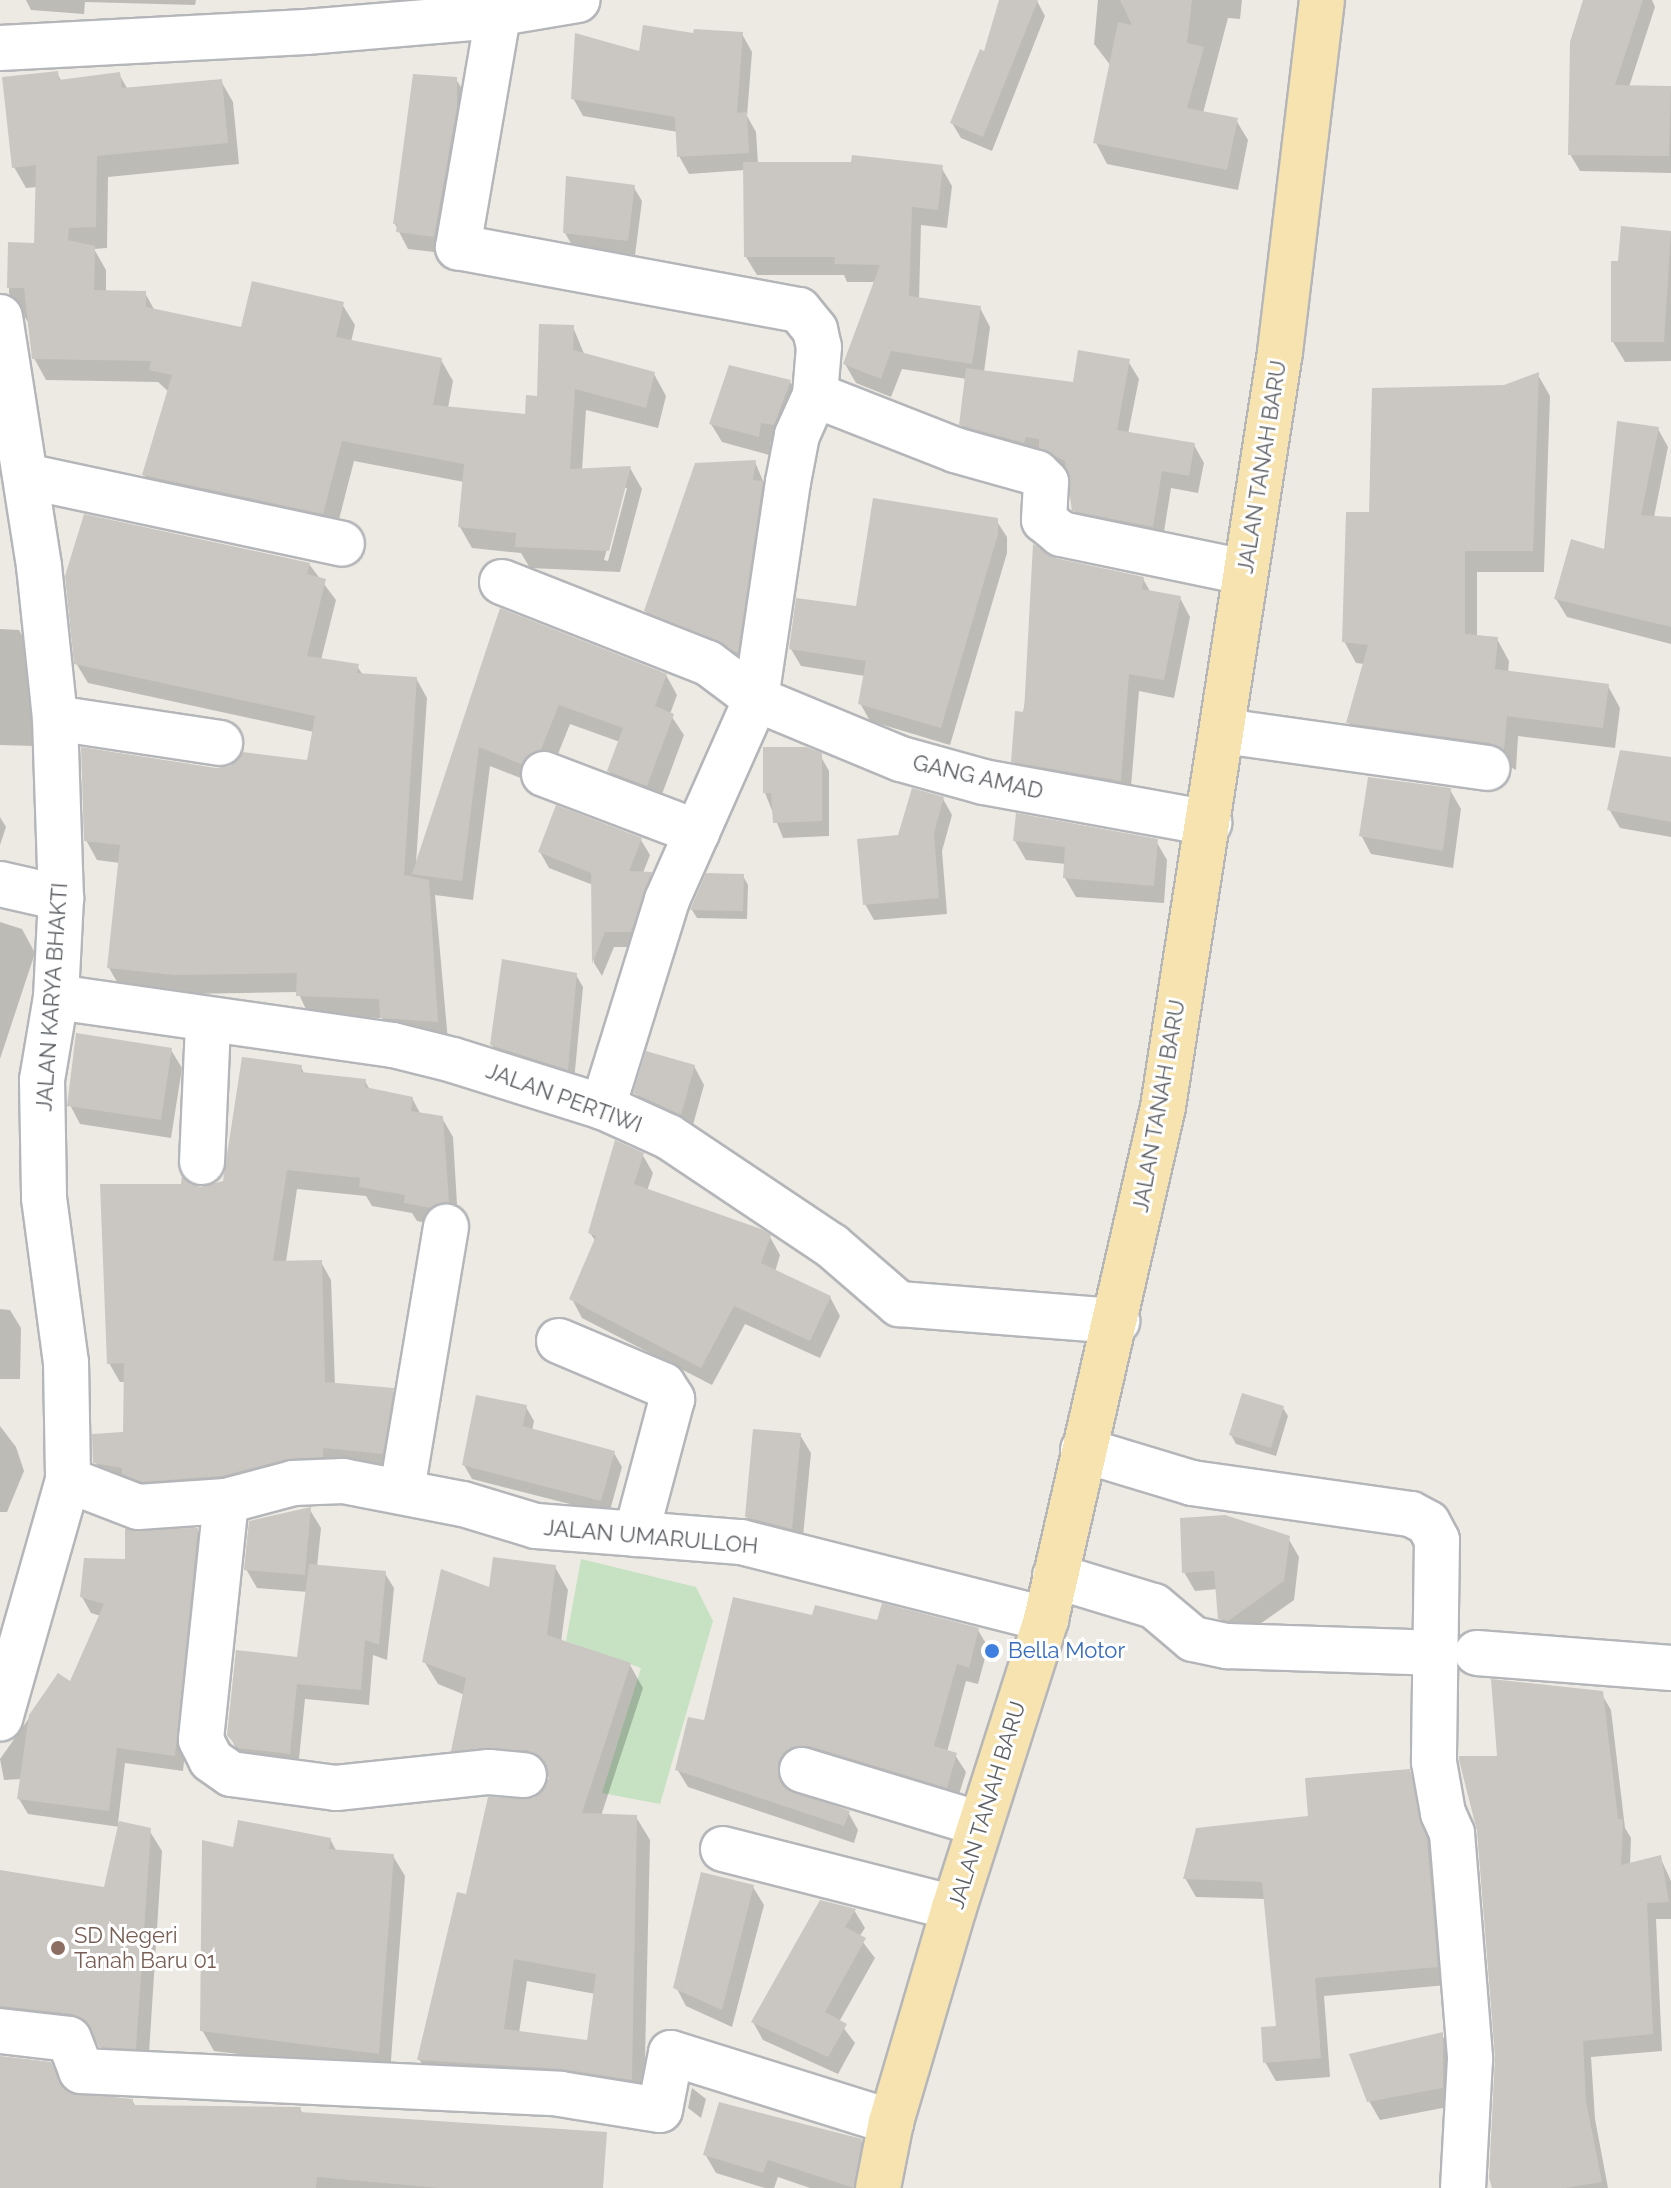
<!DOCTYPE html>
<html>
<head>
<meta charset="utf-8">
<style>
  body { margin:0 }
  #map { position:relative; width:1671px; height:2188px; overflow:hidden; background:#edeae4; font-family:Raleway,sans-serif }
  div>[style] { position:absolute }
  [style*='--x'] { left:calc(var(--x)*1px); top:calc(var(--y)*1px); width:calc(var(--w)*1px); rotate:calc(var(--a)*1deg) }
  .green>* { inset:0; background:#c6e2c3 }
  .shadow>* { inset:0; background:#0003 }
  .building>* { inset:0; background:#cac7c2 }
  .roads { filter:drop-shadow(2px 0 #b4b6b9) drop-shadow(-2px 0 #b4b6b9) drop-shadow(0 2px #b4b6b9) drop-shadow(0 -2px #b4b6b9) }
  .minor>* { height:44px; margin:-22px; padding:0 22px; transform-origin:22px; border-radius:22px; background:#fff }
  .major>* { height:44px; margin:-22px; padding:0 22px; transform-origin:22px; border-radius:22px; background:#f6e3af }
  .dots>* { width:22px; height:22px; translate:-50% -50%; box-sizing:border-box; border:4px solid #fff; border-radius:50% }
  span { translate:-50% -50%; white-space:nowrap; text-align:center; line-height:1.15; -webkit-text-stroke:6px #fff; paint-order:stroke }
  .street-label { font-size:22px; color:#5c5f63 }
  .shop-label { font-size:22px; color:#366cbe }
  .left { translate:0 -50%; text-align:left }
  .education-label { font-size:22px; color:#785e54 }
</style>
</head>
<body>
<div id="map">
  <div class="green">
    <i style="clip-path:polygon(581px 1559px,696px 1587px,713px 1621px,660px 1804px,602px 1793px,641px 1668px,566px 1641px)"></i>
  </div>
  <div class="shadow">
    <i style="clip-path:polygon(26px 0,196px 0,195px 5px,85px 2px,84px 14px,31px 10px)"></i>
    <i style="clip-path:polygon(1001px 0,1037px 1px,1045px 16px,992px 151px,961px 138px,952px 123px,986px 53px)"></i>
    <i style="clip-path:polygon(1098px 0,1242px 0,1240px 19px,1228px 18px,1203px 113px,1236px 120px,1248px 140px,1238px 190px,1107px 164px,1096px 143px,1111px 66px,1094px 44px)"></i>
    <i style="clip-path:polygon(1585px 0,1652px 0,1655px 7px,1629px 87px,1671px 90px,1671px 173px,1580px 171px,1570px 154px)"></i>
    <i style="clip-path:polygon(742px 34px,752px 52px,747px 116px,756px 132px,758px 164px,941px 167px,952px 186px,947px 228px,921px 225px,919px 300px,980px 308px,990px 327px,984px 372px,1074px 385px,1128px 361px,1139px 379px,1128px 434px,1194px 445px,1204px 463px,1198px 493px,1171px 488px,1162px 544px,1084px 528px,1074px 510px,1068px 476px,1052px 465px,971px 442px,961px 424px,967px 379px,902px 369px,891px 397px,856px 383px,845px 364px,875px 282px,847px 282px,844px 275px,757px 275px,746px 257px,745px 170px,689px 174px,679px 156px,678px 132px,583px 116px,573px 98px,640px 54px,695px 35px)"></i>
    <i style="clip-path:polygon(evenodd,57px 73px,62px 82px,119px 74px,128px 90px,221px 81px,233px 102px,239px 164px,108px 177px,107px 248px,94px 249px,106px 270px,106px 292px,145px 293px,155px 311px,243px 330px,342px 304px,355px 325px,351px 342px,441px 360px,453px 381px,448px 408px,527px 416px,573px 327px,585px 356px,654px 374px,666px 396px,658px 428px,586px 410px,582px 470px,630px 468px,642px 489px,620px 572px,530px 568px,521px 553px,472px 548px,460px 527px,464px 482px,354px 461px,335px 535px,156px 496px,144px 475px,169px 392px,158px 382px,46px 380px,34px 358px,28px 322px,9px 293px,10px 244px,36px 245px,37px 187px,26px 188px,14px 167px,57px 73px,623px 488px,627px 488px,608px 561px,604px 560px,623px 488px)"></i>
    <i style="clip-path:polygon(456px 79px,466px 96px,443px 253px,408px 249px,395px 224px)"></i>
    <i style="clip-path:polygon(633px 186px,642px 201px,635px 255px,573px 247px,565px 233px)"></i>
    <i style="clip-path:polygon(1623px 228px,1671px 233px,1671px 361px,1625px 362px,1613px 342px)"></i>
    <i style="clip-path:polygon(1538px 375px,1550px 396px,1544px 572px,1477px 572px,1477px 637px,1497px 639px,1509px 661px,1508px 673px,1608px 686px,1620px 708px,1615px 748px,1518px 736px,1516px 770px,1504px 764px,1361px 744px,1349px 723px,1365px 664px,1356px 663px,1344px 641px,1371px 514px,1504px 387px)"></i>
    <i style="clip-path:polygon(790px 382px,801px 400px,784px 443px,771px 441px,769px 455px,722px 442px,711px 424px)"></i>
    <i style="clip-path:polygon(1658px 429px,1668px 447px,1654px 517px,1671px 519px,1671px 644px,1567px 617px,1556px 599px,1606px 551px)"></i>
    <i style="clip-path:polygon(755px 462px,772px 502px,748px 670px,657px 629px,646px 611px)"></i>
    <i style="clip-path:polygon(996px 520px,1007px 537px,1007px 553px,950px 745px,870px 721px,860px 703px,865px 676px,801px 666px,791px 649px)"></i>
    <i style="clip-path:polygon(1054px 560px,1143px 579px,1151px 593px,1180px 598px,1190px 617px,1174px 698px,1139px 691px,1130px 799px,1024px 780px,1013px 761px)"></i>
    <i style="clip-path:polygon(309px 564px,336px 600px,321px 660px,357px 666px,363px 675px,416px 678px,427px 698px,416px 863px,501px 611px,666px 675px,677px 695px,670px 714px,684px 735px,658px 805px,621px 791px,609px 771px,620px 742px,570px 724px,552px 769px,533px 783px,490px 766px,473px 900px,435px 895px,448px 1041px,394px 1037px,382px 1018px,309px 1016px,298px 992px,187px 994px,120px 987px,109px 968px,120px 863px,97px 860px,86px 840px,216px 770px,309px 763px,314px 732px,88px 683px,76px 663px)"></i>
    <i style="clip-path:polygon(0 629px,19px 630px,35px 658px,34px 746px,0 745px)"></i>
    <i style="clip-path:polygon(820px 755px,829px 771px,829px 836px,783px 838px,765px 793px)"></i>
    <i style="clip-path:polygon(1671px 759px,1671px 837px,1620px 828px,1609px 809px)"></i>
    <i style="clip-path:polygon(1450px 790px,1461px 809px,1453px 868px,1371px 854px,1361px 835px)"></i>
    <i style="clip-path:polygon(943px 799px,952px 815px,942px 851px,947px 914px,874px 920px,865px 904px,900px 837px)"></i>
    <i style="clip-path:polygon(0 817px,6px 827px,0 845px)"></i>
    <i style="clip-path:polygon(641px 840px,650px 855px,643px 873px,651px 874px,660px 889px,640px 947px,614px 947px,602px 976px,594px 963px,593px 885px,549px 868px,540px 852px)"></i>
    <i style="clip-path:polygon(1015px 841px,1156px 841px,1167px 860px,1164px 903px,1076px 897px,1065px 878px,1066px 864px,1026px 860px)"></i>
    <i style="clip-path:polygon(743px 876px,748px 885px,747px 919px,697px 918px,692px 910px)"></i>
    <i style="clip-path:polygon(0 922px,22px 929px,35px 953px,0 1059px)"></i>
    <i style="clip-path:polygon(576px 975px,583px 987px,574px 1081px,499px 1057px,492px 1045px)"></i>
    <i style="clip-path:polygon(171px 1050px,182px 1068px,171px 1138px,80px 1124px,70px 1105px)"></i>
    <i style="clip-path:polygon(694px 1066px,704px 1085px,691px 1132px,646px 1112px,636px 1093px)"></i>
    <i style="clip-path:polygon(301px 1067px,305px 1075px,365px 1081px,370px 1090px,412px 1098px,421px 1115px,442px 1118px,453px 1137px,458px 1221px,443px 1226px,417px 1221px,412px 1213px,372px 1206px,366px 1196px,297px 1189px,286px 1262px,321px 1262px,331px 1280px,335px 1385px,392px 1390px,403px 1409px,393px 1472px,233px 1495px,106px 1481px,95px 1462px,125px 1434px,126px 1382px,120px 1382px,109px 1363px,200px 1189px,225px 1183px)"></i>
    <i style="clip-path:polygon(642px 1154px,653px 1173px,647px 1191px,770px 1237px,780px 1255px,775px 1272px,830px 1297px,840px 1316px,820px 1358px,745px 1324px,712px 1385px,582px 1318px,572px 1299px,596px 1242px,590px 1233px)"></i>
    <i style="clip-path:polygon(0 1309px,10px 1310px,21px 1328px,20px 1379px,0 1379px)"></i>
    <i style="clip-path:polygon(526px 1407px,534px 1421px,532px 1431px,614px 1453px,622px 1467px,609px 1514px,472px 1479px,464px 1465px)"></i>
    <i style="clip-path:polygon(1283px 1408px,1288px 1416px,1276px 1456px,1236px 1444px,1231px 1435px)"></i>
    <i style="clip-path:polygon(0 1426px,16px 1447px,24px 1471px,7px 1512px,0 1512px)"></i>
    <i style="clip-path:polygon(800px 1435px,811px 1453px,802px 1547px,758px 1536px,747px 1517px)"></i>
    <i style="clip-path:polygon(310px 1510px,321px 1528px,317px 1567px,384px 1572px,394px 1588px,387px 1660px,373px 1655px,369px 1705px,305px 1699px,298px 1769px,242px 1759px,229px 1735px,299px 1659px,308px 1592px,257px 1588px,246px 1569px)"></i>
    <i style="clip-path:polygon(197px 1530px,206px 1546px,183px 1771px,125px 1763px,118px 1823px,149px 1830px,162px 1851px,148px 2069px,113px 2068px,97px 2040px,85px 2035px,0 2031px,0 1872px,106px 1889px,120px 1827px,28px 1814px,19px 1799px,22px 1779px,4px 1780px,0 1759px,59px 1676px,70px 1684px,101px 1616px,91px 1613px,82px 1597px)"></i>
    <i style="clip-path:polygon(1288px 1538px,1299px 1557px,1294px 1600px,1239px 1639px,1231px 1637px,1220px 1618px,1218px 1589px,1195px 1591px,1184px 1572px)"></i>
    <i style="clip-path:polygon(evenodd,555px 1567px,568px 1590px,561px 1642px,630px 1665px,643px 1688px,601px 1816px,636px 1817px,650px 1840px,644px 2102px,432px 2082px,419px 2059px,468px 1897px,551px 1777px,466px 1773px,453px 1751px,465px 1695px,438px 1684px,424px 1661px,490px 1590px,555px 1567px,527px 1981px,595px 1994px,588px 2043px,519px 2033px,527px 1981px)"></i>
    <i style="clip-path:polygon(813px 1618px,978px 1630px,988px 1647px,978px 1684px,966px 1681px,947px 1752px,955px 1755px,966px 1772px,956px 1804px,787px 1782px,789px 1791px,848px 1812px,858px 1830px,854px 1843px,688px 1787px,677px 1769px,705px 1723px)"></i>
    <i style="clip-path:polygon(1601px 1693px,1611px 1710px,1625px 1828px,1631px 1838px,1630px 1865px,1660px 1857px,1671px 1881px,1671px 1919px,1656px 1919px,1662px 2051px,1591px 2057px,1595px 2119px,1608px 2188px,1495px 2188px,1500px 1758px)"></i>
    <i style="clip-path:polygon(1409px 1771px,1420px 1790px,1437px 1860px,1447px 1985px,1324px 1996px,1330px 2077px,1276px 2081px,1265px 2062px,1278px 2028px,1266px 1899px,1196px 1897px,1185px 1878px)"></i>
    <i style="clip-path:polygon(330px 1839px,337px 1852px,393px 1856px,405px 1876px,390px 2073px,214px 2051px,202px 2030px,235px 1849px)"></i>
    <i style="clip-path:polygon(753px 1887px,764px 1905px,732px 2027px,686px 2006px,676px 1987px)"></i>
    <i style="clip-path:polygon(854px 1910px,865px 1928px,859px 1937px,875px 1958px,839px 2022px,855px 2043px,838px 2074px,763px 2040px,753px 2022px)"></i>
    <i style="clip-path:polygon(1442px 2035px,1452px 2053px,1453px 2106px,1380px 2120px,1369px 2101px)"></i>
    <i style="clip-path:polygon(0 2058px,67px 2094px,132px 2100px,136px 2107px,300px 2109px,303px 2114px,602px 2188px,0 2188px)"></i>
    <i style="clip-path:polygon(692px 2088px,706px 2099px,701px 2118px,688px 2108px)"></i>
    <i style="clip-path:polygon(861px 2141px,872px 2160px,867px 2188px,810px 2188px,778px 2177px,774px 2188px,765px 2188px,716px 2173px,705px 2154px)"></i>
  </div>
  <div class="building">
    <i style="clip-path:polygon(999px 0,1038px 0,983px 137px,950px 123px,980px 49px,984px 51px)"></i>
    <i style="clip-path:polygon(1120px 0,1192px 0,1187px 43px,1204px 47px,1187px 108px,1238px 118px,1227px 170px,1093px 143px,1118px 22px,1132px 25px)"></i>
    <i style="clip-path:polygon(1583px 0,1643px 0,1615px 85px,1671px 86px,1669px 156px,1568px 155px,1570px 42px)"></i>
    <i style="clip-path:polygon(643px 25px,693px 33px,694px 29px,743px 32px,737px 113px,747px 112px,749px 153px,677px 157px,675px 117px,571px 99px,575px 33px,639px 51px)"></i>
    <i style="clip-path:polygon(58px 71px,59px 80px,120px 72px,122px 88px,222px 79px,228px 143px,97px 156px,96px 227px,69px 228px,68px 240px,95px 246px,94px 290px,146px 291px,146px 307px,241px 327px,252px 281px,344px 302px,336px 337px,442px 358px,433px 405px,525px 414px,526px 395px,537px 396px,539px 324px,574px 325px,573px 350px,655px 372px,646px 408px,575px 389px,570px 469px,631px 466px,609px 551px,515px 547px,516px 533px,458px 527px,464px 464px,342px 441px,323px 514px,142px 475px,172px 375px,149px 370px,151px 361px,32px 359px,24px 288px,7px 288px,8px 242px,34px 243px,36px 165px,12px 168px,2px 77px)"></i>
    <i style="clip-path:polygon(413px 74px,457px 77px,457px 107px,434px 237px,396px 232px,397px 224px,393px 224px)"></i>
    <i style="clip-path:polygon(852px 155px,943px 165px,938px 210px,912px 207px,909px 296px,981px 306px,972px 364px,891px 351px,881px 379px,843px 364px,880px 265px,834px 264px,835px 257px,744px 257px,743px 162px,851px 162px)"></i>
    <i style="clip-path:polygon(566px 176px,635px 185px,628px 241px,563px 233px)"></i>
    <i style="clip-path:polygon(1621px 226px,1671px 231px,1664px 342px,1611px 342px,1611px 261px,1618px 261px)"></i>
    <i style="clip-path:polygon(1078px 350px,1130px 359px,1117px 430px,1195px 443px,1189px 476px,1162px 471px,1153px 527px,1072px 511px,1065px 461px,1039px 448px,1039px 439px,1026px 437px,1024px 443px,959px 425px,966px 368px,1073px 382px)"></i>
    <i style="clip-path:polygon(729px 365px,791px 380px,774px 425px,761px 423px,759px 437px,709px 424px)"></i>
    <i style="clip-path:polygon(1539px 372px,1533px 551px,1465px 551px,1465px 634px,1498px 637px,1495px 669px,1609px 684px,1603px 728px,1507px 716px,1504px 751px,1490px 743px,1346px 723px,1368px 645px,1342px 642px,1346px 512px,1369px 512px,1372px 388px,1504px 385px)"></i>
    <i style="clip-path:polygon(1617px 421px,1659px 427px,1641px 515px,1671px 517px,1671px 627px,1554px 599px,1571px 539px,1604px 549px)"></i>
    <i style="clip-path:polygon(756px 460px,753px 480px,763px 481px,738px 653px,644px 611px,695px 463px)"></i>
    <i style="clip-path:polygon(873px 498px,998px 518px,998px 534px,941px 728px,858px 704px,866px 661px,789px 649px,796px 598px,856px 606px)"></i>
    <i style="clip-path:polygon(84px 514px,310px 563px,307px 574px,326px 579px,307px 656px,359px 664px,357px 673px,417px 677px,404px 875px,429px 880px,438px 1022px,380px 1018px,379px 999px,296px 996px,297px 973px,174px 975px,107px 968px,120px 845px,84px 841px,81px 747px,216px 768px,230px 766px,243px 752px,307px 760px,315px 716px,74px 664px,65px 576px)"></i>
    <i style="clip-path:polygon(1033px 544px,1055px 558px,1144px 577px,1142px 589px,1181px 596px,1164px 680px,1129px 674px,1121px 781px,1011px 762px,1015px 711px,1024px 712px)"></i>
    <i style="clip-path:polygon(500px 608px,667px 674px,655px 706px,674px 714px,647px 786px,607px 771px,623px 728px,559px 705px,541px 749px,521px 764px,479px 747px,462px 881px,412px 874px)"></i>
    <i style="clip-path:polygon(763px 747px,806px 747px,822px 753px,822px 821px,773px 823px,771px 793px,763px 793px)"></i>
    <i style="clip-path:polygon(1620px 750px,1671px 757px,1671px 822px,1607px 810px)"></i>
    <i style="clip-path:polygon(1368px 777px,1451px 788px,1443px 851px,1359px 836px)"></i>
    <i style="clip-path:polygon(912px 788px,944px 797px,934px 833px,939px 898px,863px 905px,857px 839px,898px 835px)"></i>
    <i style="clip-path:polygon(556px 805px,642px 838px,629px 871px,652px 872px,631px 932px,605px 932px,592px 964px,591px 873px,538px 852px)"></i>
    <i style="clip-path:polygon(1016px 813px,1158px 839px,1154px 886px,1063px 878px,1065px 847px,1013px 841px)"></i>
    <i style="clip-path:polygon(706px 873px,744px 874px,743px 911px,690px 910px)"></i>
    <i style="clip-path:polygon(502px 959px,577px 973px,568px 1070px,490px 1045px)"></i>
    <i style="clip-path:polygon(76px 1033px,172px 1048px,161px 1120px,67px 1106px)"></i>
    <i style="clip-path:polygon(646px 1051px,695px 1065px,681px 1115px,633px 1093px)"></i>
    <i style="clip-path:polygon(242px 1057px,302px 1065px,301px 1072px,366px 1079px,365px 1087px,413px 1097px,411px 1111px,443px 1116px,449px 1202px,431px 1208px,404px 1203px,405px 1195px,359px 1187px,360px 1178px,287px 1170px,273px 1261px,322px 1260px,325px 1382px,394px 1388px,383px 1454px,323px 1448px,323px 1457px,287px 1459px,222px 1476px,142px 1482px,122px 1474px,122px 1468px,93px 1463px,92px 1434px,123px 1432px,124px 1363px,107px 1364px,100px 1184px,181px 1184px,182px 1176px,200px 1187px,223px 1181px)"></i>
    <i style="clip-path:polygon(615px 1140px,644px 1153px,634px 1184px,761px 1229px,771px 1235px,761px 1263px,831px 1296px,810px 1341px,734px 1306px,701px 1368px,569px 1299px,596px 1236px,588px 1233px)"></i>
    <i style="clip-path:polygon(1242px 1393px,1284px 1406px,1271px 1448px,1229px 1435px)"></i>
    <i style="clip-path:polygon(476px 1395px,527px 1405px,523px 1426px,615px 1451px,601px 1501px,462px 1465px)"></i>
    <i style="clip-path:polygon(753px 1429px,801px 1433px,792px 1529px,745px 1517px)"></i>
    <i style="clip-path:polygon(311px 1507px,305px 1575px,244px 1570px,249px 1521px)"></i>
    <i style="clip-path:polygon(1225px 1515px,1290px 1536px,1284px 1581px,1228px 1621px,1218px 1619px,1214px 1571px,1182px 1573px,1180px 1518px)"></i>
    <i style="clip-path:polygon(198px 1528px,175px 1756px,117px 1748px,109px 1811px,17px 1799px,29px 1715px,58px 1673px,70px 1681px,104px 1604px,80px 1597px,84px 1558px,125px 1559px,125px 1529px)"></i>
    <i style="clip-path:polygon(evenodd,493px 1557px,556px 1565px,547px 1635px,631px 1663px,582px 1813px,637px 1815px,632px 2080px,561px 2069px,417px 2060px,457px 1892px,466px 1894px,488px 1797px,534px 1798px,549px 1778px,546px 1764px,527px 1750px,451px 1751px,466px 1678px,422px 1662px,441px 1569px,489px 1587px,493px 1557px,514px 1959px,596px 1974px,587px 2040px,504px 2029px,514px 1959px)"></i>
    <i style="clip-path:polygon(309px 1564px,386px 1571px,379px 1645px,365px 1640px,361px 1690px,297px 1684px,290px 1754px,238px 1748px,227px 1735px,236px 1650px,297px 1657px)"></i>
    <i style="clip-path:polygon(733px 1597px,812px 1615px,815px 1605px,877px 1620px,882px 1603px,979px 1628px,969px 1668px,957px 1664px,934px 1746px,957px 1753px,947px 1788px,809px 1746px,786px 1751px,778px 1764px,783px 1786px,850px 1811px,844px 1826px,675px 1770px,688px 1717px,704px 1720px)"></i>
    <i style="clip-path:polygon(1491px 1679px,1603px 1691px,1618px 1819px,1623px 1819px,1621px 1865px,1661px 1855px,1669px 1902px,1647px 1903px,1653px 2034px,1583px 2041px,1586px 2101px,1602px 2182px,1565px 2188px,1492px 2188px,1489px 2178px,1495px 2057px,1477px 1831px,1459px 1760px,1459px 1756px,1497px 1756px)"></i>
    <i style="clip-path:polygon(1410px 1769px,1427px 1839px,1438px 1967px,1315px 1978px,1321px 2058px,1263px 2063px,1261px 2027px,1276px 2026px,1262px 1882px,1183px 1879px,1196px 1828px,1308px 1816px,1305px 1778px)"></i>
    <i style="clip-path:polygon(238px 1820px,331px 1838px,329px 1849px,394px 1854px,379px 2054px,200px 2031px,202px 1840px,233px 1847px)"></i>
    <i style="clip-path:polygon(119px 1821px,151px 1828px,136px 2049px,99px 2047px,85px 2020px,73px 2014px,0 2006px,0 1870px,104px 1887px)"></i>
    <i style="clip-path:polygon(701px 1872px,754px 1885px,722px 2010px,673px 1988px)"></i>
    <i style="clip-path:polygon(820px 1900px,856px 1909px,845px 1927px,866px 1938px,825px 2012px,847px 2024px,828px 2057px,751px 2022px)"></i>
    <i style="clip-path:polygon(1443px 2032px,1443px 2088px,1367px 2102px,1349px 2054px)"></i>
    <i style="clip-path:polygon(0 2056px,51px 2062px,67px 2092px,133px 2099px,133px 2105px,301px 2107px,300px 2112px,607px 2132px,603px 2188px,439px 2188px,317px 2177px,316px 2188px,0 2188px)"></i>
    <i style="clip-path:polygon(719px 2102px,862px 2139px,854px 2188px,768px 2160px,763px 2173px,703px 2155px)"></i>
  </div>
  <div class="roads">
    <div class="minor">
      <i style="--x:499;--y:10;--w:241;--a:99.8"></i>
      <i style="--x:458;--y:247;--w:347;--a:10.5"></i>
      <i style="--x:799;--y:310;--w:26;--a:51"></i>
      <i style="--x:815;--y:330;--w:17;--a:77"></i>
      <i style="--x:819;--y:347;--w:48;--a:94.8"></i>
      <i style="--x:815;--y:395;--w:44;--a:114.2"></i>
      <i style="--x:797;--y:435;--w:48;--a:100.8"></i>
      <i style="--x:788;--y:482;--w:219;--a:98.4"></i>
      <i style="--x:756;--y:699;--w:220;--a:113.9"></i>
      <i style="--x:667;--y:900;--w:217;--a:107.2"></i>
      <i style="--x:0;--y:48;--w:306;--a:-3"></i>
      <i style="--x:306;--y:32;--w:166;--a:-4.8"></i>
      <i style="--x:471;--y:18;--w:108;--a:-9.6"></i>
      <i style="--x:0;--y:317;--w:252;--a:81.1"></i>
      <i style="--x:39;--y:566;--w:153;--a:84"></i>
      <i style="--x:55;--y:718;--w:180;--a:88.1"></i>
      <i style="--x:61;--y:898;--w:99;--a:92.9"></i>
      <i style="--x:56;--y:997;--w:84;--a:99.6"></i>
      <i style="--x:42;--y:1080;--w:118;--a:89"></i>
      <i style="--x:44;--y:1198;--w:165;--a:82.4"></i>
      <i style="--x:66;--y:1362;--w:118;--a:89"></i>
      <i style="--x:68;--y:1480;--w:248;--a:105.9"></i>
      <i style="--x:815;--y:395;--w:150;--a:21.4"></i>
      <i style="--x:955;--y:450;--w:85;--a:15.7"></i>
      <i style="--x:1037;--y:473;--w:13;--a:45"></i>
      <i style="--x:1046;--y:482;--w:38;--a:93"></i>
      <i style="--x:1044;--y:520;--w:22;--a:39"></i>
      <i style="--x:1061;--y:534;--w:188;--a:11.7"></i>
      <i style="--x:26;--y:476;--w:323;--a:12.1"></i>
      <i style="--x:502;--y:582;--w:221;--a:21.5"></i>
      <i style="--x:708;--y:663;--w:60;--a:36.9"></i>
      <i style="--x:756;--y:699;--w:157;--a:22.5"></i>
      <i style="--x:901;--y:759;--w:86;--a:15.5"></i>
      <i style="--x:984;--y:782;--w:229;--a:10.3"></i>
      <i style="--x:55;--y:718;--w:167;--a:8.6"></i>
      <i style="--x:1224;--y:731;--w:266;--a:8"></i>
      <i style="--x:544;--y:774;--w:164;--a:20.8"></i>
      <i style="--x:0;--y:884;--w:63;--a:12.9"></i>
      <i style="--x:56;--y:997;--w:340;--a:8.1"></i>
      <i style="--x:393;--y:1045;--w:62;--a:14"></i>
      <i style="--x:453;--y:1060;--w:157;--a:17.4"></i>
      <i style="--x:603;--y:1107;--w:72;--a:24.4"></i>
      <i style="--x:669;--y:1137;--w:196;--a:33.8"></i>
      <i style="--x:832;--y:1246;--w:89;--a:40.9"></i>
      <i style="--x:899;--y:1304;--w:219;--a:4.5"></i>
      <i style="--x:202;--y:1162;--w:140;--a:-87.5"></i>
      <i style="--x:559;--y:1341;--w:113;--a:22.9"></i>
      <i style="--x:663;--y:1385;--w:17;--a:57"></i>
      <i style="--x:672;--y:1399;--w:140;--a:104.9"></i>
      <i style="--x:1083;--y:1450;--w:114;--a:16.8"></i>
      <i style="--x:1192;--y:1483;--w:221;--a:8.1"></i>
      <i style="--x:1411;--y:1514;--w:19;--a:28"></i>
      <i style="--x:1428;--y:1523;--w:19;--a:62"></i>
      <i style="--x:1437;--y:1540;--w:222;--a:90.8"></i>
      <i style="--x:1434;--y:1762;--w:52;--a:80"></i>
      <i style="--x:1443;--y:1813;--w:22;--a:66"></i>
      <i style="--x:1452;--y:1833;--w:227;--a:85.4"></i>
      <i style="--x:1470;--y:2059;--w:129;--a:93.1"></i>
      <i style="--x:68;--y:1480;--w:75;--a:21.1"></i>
      <i style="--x:138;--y:1507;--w:88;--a:-3.9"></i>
      <i style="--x:226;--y:1501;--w:69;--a:-15"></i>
      <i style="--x:293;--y:1483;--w:50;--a:-2.3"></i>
      <i style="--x:343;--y:1481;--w:122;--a:10.9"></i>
      <i style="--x:463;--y:1504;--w:76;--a:16.8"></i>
      <i style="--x:536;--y:1526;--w:206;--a:4.5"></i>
      <i style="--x:741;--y:1542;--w:315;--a:14.2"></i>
      <i style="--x:402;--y:1490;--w:267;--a:-80.5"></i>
      <i style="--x:226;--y:1501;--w:240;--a:96"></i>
      <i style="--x:201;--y:1740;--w:22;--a:63"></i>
      <i style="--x:211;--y:1760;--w:24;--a:35"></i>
      <i style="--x:231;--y:1774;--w:106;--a:7.6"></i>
      <i style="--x:336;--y:1788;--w:154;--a:-6"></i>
      <i style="--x:489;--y:1772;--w:35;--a:5"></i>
      <i style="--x:1055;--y:1576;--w:103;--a:16.9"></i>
      <i style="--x:1154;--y:1606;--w:51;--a:40.2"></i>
      <i style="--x:1193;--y:1639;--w:35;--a:12"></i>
      <i style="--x:1227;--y:1646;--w:206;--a:1.9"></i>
      <i style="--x:1477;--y:1653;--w:195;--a:4.4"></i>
      <i style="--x:802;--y:1770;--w:186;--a:16.9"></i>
      <i style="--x:723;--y:1849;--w:238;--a:14.3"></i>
      <i style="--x:0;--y:2031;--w:69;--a:6.6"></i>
      <i style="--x:69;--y:2039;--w:34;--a:69"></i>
      <i style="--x:81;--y:2071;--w:480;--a:2.7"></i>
      <i style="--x:560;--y:2094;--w:101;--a:9.1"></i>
      <i style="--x:660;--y:2110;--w:58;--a:-79.1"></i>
      <i style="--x:671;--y:2053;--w:231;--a:17.4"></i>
    </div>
    <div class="major">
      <i style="--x:878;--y:2188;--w:67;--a:-78.9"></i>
      <i style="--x:891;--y:2122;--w:223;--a:-73.6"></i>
      <i style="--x:954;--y:1908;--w:303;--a:-72.3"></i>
      <i style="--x:1046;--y:1619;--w:525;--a:-77.13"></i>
      <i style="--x:1163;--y:1107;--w:764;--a:-81.19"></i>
      <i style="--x:1280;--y:352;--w:354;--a:-83.2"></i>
    </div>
  </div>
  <div class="dots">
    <i style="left:992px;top:1651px;background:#3f7fe0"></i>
    <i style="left:58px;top:1948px;background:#8d6e63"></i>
  </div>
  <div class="street-label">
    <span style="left:1262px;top:467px;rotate:-81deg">JALAN TANAH BARU</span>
    <span style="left:978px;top:777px;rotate:13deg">GANG AMAD</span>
    <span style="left:52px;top:997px;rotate:-86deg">JALAN KARYA BHAKTI</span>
    <span style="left:564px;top:1098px;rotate:20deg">JALAN PERTIWI</span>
    <span style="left:1159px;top:1106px;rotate:-80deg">JALAN TANAH BARU</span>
    <span style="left:651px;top:1537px;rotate:5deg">JALAN UMARULLOH</span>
    <span style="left:987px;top:1805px;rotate:-73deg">JALAN TANAH BARU</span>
  </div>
  <div class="shop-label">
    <span class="left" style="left:1008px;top:1651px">Bella Motor</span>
  </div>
  <div class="education-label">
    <span class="left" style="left:74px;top:1948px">SD Negeri<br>Tanah Baru 01</span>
  </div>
</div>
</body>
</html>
